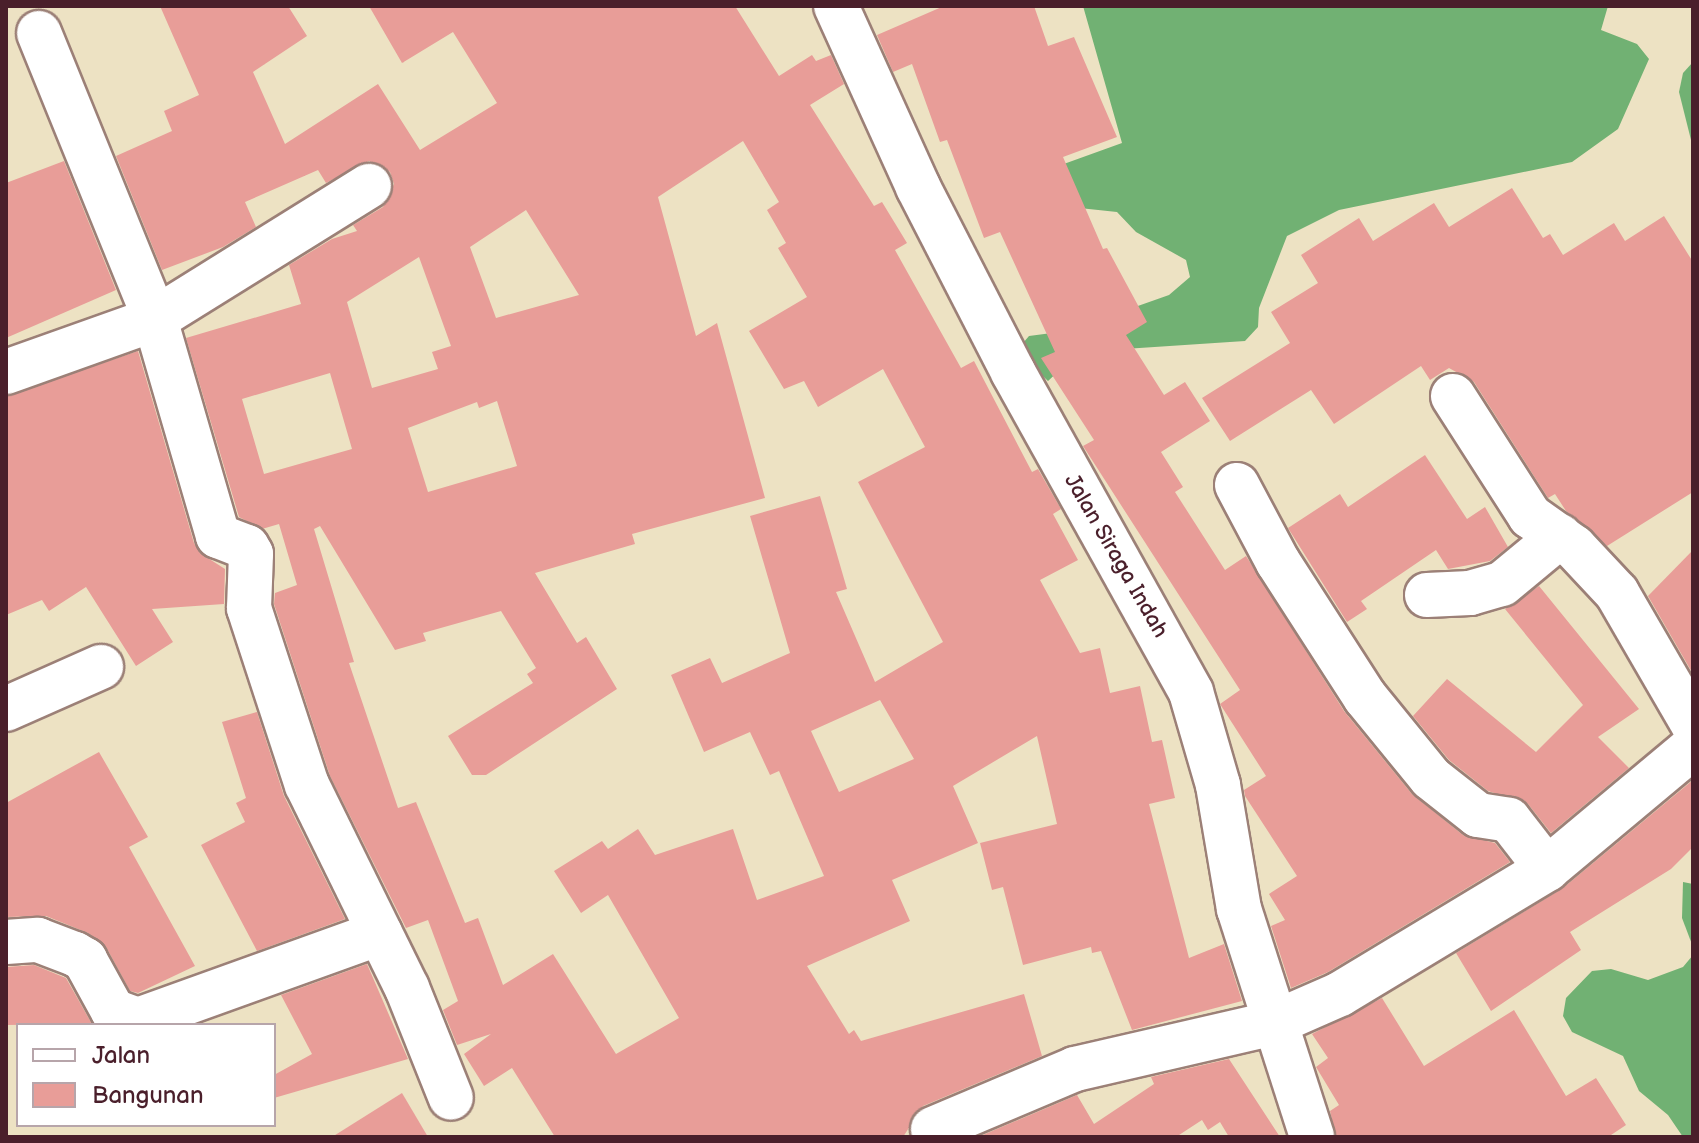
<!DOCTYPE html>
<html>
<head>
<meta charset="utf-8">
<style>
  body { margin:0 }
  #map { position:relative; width:1699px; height:1143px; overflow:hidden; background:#ede2c3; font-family:"Balsamiq Sans",sans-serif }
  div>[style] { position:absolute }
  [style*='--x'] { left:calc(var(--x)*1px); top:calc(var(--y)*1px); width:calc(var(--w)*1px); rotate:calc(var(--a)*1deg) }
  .forest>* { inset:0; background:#71b173 }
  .building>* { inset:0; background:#e89d98 }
  .roads { filter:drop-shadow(2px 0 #9c8077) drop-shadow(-2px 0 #9c8077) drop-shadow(0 2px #9c8077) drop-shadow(0 -2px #9c8077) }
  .minor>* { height:44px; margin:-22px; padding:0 22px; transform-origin:22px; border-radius:22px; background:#fff }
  span { translate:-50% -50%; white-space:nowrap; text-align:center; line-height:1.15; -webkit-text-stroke:7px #fff; paint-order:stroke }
  .street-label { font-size:22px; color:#4a1f2b }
  .frame { position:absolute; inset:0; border:8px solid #4a1f2b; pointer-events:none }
  .legend { position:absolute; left:16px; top:1023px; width:260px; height:104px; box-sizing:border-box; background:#fff; border:2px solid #b7a5aa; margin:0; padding:10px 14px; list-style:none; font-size:24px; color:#4a1f2b }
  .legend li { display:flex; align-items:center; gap:16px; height:40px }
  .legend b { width:40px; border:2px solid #b7a5aa }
</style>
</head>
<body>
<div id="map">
  <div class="forest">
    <i style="clip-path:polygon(1083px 6px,1608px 6px,1601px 30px,1637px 44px,1649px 59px,1618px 129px,1572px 162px,1339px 210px,1287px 236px,1259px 308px,1258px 327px,1245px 341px,1079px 352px,1048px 381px,1028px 362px,1023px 343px,1029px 336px,1067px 331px,1169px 295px,1190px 277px,1186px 260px,1136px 232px,1117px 212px,1070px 207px,1061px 165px,1122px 143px)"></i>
    <i style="clip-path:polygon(1693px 62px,1693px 148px,1679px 92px,1683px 73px)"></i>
    <i style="clip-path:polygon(1683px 882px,1693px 884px,1693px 947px,1682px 918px)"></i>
    <i style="clip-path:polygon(1693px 955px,1693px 1137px,1683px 1137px,1668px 1115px,1639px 1091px,1623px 1056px,1572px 1032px,1563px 1016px,1566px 998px,1592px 971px,1611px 969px,1648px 980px,1683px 967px)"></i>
  </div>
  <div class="building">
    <i style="clip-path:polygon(evenodd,160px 6px,288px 6px,307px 36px,253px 72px,285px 144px,378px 84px,420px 150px,497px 103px,453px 32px,402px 63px,369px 6px,735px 6px,779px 76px,812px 55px,816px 61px,831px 55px,844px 84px,810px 105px,874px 206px,882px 202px,907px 243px,895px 250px,961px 368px,974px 361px,1032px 472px,1038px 469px,1061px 509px,1053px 514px,1078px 560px,1040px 580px,1080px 653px,1100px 648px,1110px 693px,1140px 686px,1152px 742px,1162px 740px,1175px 798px,1149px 804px,1189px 958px,1224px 944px,1242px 1001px,1132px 1030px,1101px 951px,1092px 953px,1091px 947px,1023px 965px,1003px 887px,992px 890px,980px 843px,1057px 824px,1037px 736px,953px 786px,978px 843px,892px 880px,910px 921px,807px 966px,849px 1034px,854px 1030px,861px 1041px,1024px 994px,1042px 1056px,923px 1106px,903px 1137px,555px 1137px,512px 1068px,484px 1086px,464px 1054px,491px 1034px,457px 1045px,443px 1010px,458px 1001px,428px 920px,406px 928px,330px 776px,274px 604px,275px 593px,297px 585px,279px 524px,262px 529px,239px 517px,186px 338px,301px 304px,289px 265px,332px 239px,357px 231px,353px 225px,383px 207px,394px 184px,390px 172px,369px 161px,326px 183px,318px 170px,245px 202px,256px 227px,223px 247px,162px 270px,116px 156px,172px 131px,164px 111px,199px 95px,160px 6px,743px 141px,779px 202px,767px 210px,786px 243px,778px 248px,807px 297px,749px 331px,784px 389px,804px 381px,818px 407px,883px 369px,925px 447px,858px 482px,943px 642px,875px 682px,836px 592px,847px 589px,820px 496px,750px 516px,790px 653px,722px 683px,710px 658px,671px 675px,704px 752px,750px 732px,770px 775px,779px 771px,824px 876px,757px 900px,733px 829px,655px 855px,638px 829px,608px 849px,602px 841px,554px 871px,581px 913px,608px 895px,679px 1018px,616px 1054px,553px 954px,503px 985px,478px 918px,465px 923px,416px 802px,398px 808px,349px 663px,354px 662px,314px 529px,320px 526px,395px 650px,426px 641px,423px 633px,501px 611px,536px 668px,527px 674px,533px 683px,448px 736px,472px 775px,486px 775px,617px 689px,586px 637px,577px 643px,535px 573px,635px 544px,632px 534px,765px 498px,717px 323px,696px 336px,658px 197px,743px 141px,160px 6px,526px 210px,579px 295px,496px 318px,470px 247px,526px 210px,160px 6px,419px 257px,451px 346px,432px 352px,438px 369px,372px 388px,347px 302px,419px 257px,160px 6px,330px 373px,352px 449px,264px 474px,242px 399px,330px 373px,160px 6px,497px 401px,517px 466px,428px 492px,408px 428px,477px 402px,479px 408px,497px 401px,160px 6px,880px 700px,914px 759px,839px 792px,811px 731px,880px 700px)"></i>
    <i style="clip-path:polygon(944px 6px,1034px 6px,1048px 46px,1074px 37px,1117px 137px,1063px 157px,1103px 249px,1107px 248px,1147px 322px,1126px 335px,1164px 395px,1185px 382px,1210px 421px,1161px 452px,1183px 487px,1175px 492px,1225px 570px,1246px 556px,1344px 711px,1412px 794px,1463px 835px,1495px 843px,1510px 862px,1328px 972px,1291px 988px,1271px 926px,1285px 920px,1269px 894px,1297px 876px,1245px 796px,1244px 790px,1266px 776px,1220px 704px,1240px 690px,1083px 446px,1094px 440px,1041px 358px,1055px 352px,1000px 232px,984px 238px,947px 140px,940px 142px,912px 64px,893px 72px,877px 35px)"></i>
    <i style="clip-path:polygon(64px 161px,116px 290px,6px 338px,6px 183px)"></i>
    <i style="clip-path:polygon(1512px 188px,1543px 238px,1550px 234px,1563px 255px,1614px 223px,1625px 241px,1664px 216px,1693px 262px,1693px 492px,1607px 546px,1566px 511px,1555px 494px,1548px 498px,1474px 382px,1449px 368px,1430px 380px,1421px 366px,1334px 424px,1311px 390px,1230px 441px,1202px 398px,1290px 343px,1271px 312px,1318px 283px,1301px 255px,1359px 218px,1373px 241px,1434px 203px,1449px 227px)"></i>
    <i style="clip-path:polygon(138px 351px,194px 543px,200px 553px,225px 569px,224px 604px,152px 609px,173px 642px,136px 666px,86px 587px,49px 611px,42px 600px,6px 615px,6px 396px)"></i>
    <i style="clip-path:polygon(1425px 455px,1467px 519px,1485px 507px,1508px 547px,1490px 561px,1448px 569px,1436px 550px,1361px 601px,1367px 609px,1347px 622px,1288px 528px,1340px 494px,1348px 507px)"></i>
    <i style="clip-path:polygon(1693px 550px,1693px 674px,1648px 596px)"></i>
    <i style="clip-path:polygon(1539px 586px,1639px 709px,1598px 737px,1629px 768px,1551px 833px,1528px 804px,1488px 791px,1449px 760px,1413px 716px,1447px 679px,1536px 752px,1583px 705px,1505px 609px)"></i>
    <i style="clip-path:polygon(257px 712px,284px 796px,345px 919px,257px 951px,201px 845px,245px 822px,236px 803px,246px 798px,222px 722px)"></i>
    <i style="clip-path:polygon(99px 752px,148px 837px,129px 847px,195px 966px,138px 993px,130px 991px,106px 947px,88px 933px,46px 916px,6px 917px,6px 803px)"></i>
    <i style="clip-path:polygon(1693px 780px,1693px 847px,1671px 869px,1570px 932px,1581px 950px,1491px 1011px,1456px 953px,1563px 888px)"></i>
    <i style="clip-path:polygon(367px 964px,408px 1059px,274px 1098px,274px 1075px,312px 1054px,281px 995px)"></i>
    <i style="clip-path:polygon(34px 965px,66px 978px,92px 1024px,6px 1025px,6px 967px)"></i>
    <i style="clip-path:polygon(1382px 998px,1424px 1066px,1514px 1010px,1566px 1096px,1596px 1078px,1626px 1125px,1608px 1137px,1336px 1137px,1330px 1111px,1339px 1105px,1316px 1067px,1328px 1058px,1312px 1034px)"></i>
    <i style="clip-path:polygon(1229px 1059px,1280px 1137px,1229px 1137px,1220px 1122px,1208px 1130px,1202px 1120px,1176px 1137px,978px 1137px,1077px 1095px,1094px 1124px,1154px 1084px,1151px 1077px)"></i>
    <i style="clip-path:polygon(402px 1093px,428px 1137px,332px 1137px)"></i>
  </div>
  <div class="roads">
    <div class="minor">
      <i style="--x:836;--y:6;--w:199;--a:65.6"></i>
      <i style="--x:918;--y:187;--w:208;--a:62.8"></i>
      <i style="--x:1013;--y:372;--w:366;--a:60.9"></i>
      <i style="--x:1191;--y:692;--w:97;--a:73.8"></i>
      <i style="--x:1218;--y:785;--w:126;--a:80.4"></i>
      <i style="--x:1239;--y:909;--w:239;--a:72.2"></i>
      <i style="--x:39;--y:33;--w:309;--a:67.9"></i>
      <i style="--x:155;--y:319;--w:226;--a:73.8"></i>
      <i style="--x:218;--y:536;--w:31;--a:21"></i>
      <i style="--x:247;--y:547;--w:8;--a:60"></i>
      <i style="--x:251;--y:554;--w:54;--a:92.1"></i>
      <i style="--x:249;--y:608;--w:186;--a:71.9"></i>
      <i style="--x:307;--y:785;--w:226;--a:63.8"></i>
      <i style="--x:407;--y:988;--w:118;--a:68.2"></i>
      <i style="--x:6;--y:372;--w:158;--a:-19.6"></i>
      <i style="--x:155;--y:319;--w:252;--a:-31.9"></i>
      <i style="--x:1453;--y:396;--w:143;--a:57.3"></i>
      <i style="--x:1530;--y:516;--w:54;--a:35.2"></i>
      <i style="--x:1574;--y:547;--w:63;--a:46.9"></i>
      <i style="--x:1617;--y:593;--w:151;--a:59.9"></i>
      <i style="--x:1237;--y:485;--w:87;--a:62"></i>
      <i style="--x:1278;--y:562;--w:161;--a:57.2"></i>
      <i style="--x:1365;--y:697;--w:104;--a:50.8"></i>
      <i style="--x:1431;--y:778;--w:60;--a:38.2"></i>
      <i style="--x:1478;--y:815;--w:31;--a:9"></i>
      <i style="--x:1509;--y:820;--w:62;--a:52.2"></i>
      <i style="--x:1427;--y:595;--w:43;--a:-2.7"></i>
      <i style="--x:1470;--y:593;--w:33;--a:-16"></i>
      <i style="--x:1502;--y:584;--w:75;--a:-39.6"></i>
      <i style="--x:6;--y:709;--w:104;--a:-23.9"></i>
      <i style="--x:6;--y:942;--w:32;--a:-4"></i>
      <i style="--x:38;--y:940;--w:40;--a:21"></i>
      <i style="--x:75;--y:954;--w:12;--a:31"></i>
      <i style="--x:85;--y:960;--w:58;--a:61.2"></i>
      <i style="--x:113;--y:1011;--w:27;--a:20"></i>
      <i style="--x:138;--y:1020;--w:257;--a:-19.8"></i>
      <i style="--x:933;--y:1129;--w:154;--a:-22.9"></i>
      <i style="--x:1075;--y:1069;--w:204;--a:-13"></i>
      <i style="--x:1274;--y:1023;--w:72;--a:-23.7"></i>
      <i style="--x:1340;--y:994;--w:242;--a:-31.1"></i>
      <i style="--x:1547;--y:869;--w:190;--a:-39.9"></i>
    </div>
  </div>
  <div class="street-label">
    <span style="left:1116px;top:556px;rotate:60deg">Jalan Siraga Indah</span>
  </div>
  <div class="frame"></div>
  <ul class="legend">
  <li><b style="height:10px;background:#fff"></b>Jalan</li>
  <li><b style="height:22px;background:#e89d98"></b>Bangunan</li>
  </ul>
</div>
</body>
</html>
